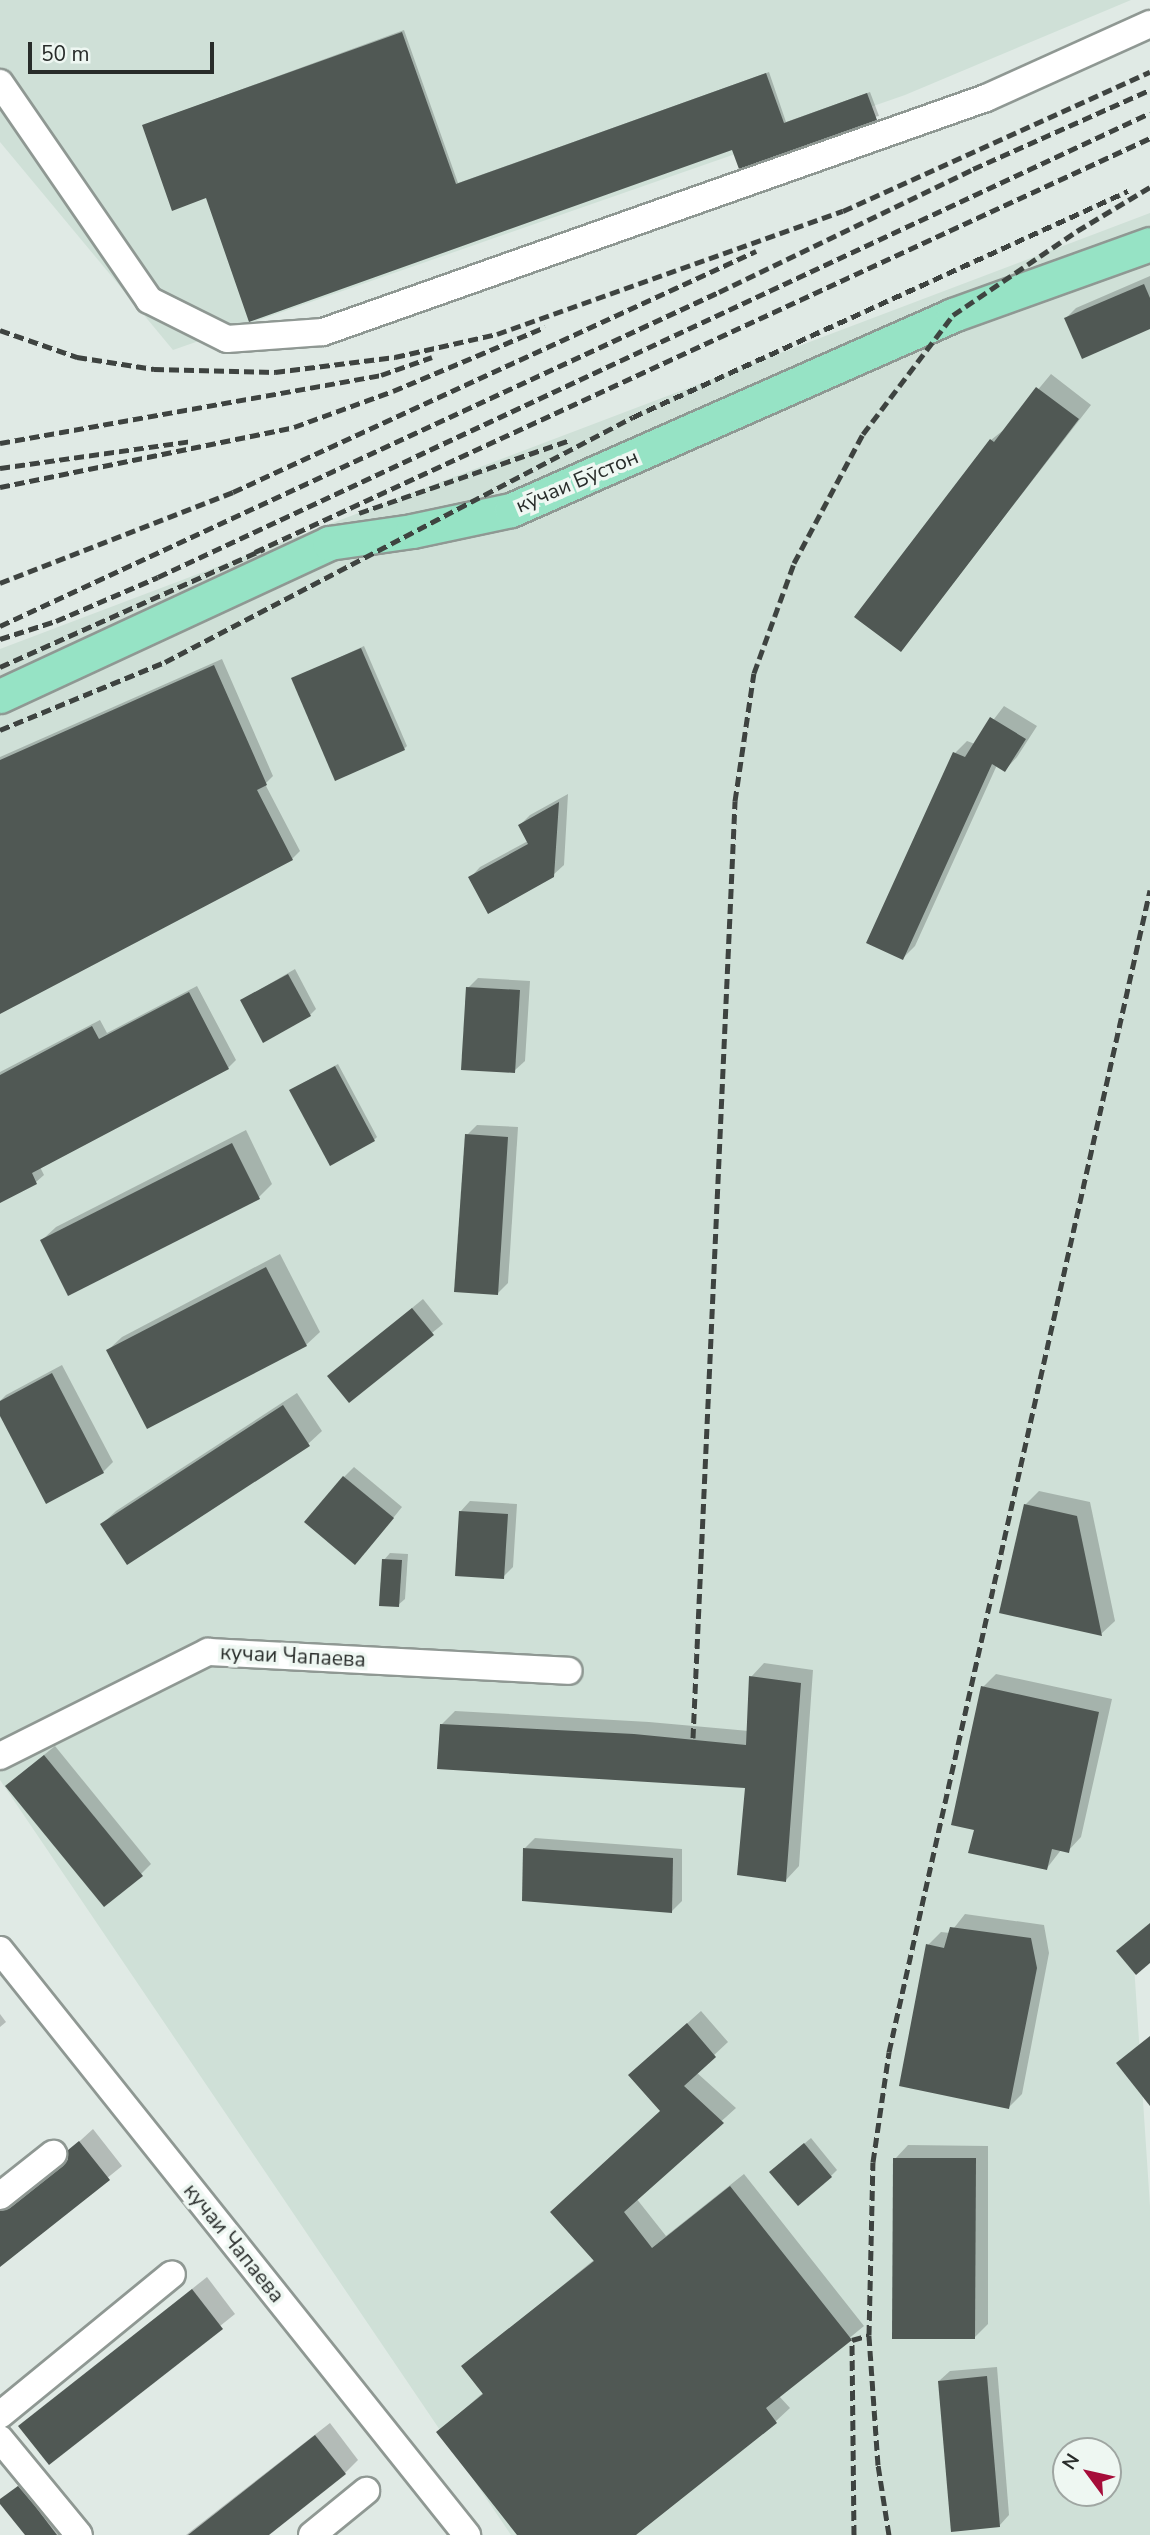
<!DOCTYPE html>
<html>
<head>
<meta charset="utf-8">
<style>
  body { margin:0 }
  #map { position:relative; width:1150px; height:2535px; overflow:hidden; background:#e0eae5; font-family:"Nunito Sans",sans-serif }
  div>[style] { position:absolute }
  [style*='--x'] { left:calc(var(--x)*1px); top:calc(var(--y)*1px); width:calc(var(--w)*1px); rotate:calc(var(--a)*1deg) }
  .built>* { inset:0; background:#cfe0d7 }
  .shadow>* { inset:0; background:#0003 }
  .building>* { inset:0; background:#505854 }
  .roads { filter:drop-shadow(2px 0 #8f9893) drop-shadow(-2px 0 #8f9893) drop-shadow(0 2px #8f9893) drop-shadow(0 -2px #8f9893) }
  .minor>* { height:26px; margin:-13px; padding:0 13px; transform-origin:13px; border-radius:13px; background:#fff }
  .major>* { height:33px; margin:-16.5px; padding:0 16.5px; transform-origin:16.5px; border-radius:16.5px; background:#96e3c5 }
  .rail>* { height:5px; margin-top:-2.5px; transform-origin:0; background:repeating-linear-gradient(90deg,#3e4340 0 10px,transparent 0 15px) }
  span { translate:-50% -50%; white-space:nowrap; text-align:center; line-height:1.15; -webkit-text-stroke:7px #eef7f2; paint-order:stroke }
  .street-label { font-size:21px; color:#282c2a }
  .north { position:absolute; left:1052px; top:2437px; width:70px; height:70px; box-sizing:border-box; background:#eef7f2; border:2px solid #9fa6a2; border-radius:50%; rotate:303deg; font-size:19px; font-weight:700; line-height:28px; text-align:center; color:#282c2a }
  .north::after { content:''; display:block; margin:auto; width:24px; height:32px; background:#a60d3a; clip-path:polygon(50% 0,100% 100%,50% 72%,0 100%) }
  .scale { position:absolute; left:28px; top:42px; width:186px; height:32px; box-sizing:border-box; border:4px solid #282c2a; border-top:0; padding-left:9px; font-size:21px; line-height:24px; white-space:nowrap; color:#282c2a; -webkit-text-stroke:5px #eef7f2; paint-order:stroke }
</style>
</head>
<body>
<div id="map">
  <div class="built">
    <i style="clip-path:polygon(0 0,1131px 0,905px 95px,173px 350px,0 142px)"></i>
    <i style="clip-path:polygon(evenodd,1150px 213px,1150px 1952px,1134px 1965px,1150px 2206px,1150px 2535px,511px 2535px,0 1780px,0 649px,1150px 213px,1066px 2451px,1108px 2451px,1108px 2493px,1066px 2493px,1066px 2451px)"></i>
  </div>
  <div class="shadow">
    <i style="clip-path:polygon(404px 30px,458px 183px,769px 72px,786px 122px,870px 92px,879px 116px,733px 148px,250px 319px,207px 196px,144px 125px)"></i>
    <i style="clip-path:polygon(1150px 276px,1150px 327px,1066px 318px,1076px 308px)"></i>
    <i style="clip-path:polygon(1051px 374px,1091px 405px,901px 650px,991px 440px,1006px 428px)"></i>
    <i style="clip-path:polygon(364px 646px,407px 746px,404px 749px,293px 679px)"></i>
    <i style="clip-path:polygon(222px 659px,273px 776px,265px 784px,300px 851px,292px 859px,0 1012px,0 757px)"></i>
    <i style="clip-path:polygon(1004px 706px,1037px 726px,1017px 757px,1005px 770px,997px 765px,915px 946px,903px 958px,955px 753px,967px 741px,975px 744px)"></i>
    <i style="clip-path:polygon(568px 794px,564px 865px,553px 875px,470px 878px,480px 867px,528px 841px,520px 825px,530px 815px)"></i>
    <i style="clip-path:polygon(295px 969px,316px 1009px,310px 1015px,242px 1000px)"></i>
    <i style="clip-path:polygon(478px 978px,530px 981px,525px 1061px,514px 1071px,468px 988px)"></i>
    <i style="clip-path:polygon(197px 986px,236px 1060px,228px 1068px,40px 1167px,44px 1175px,36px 1182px,0 1201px,0 1072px,100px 1020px,107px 1033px)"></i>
    <i style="clip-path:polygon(338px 1064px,377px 1137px,374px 1140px,294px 1088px)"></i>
    <i style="clip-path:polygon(477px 1125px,518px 1127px,508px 1283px,498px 1293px,467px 1135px)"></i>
    <i style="clip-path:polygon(246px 1130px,272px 1184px,259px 1197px,42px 1240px,56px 1227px)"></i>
    <i style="clip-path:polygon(280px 1254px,320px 1332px,306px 1345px,108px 1350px,122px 1337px)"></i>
    <i style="clip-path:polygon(423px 1299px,443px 1324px,349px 1400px,329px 1376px)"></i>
    <i style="clip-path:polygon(62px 1365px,113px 1462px,103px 1472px,0 1413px,0 1401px,6px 1395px)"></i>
    <i style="clip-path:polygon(297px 1393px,322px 1431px,308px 1444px,102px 1524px,116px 1511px)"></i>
    <i style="clip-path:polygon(354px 1467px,402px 1507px,365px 1553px,344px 1477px)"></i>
    <i style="clip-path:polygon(1039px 1491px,1090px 1502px,1115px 1621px,1101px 1634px,1025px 1505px)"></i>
    <i style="clip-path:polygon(470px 1501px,517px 1504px,513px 1567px,503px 1577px,460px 1512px)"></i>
    <i style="clip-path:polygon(390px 1553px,408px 1554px,405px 1599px,398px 1605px,384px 1560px)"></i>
    <i style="clip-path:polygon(764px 1663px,813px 1670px,799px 1866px,786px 1880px,747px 1786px,441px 1725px,455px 1711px,649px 1722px,749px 1731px,751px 1677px)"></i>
    <i style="clip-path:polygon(996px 1674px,1112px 1699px,1081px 1837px,1068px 1851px,1061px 1850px,1047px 1868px,976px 1829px,983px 1687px)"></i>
    <i style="clip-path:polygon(55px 1746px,151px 1864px,141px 1874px,18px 1776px)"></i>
    <i style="clip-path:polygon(535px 1838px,682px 1849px,682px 1901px,672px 1911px,525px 1848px)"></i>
    <i style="clip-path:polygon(965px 1914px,1044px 1925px,1049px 1953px,1022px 2094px,1009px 2107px,928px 1945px,941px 1932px,950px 1933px)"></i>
    <i style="clip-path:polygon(701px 2011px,728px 2042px,696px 2072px,736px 2108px,636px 2198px,666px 2236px,744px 2174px,864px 2326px,779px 2396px,790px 2408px,776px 2421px,633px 2535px,519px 2535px,438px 2432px,484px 2392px,464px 2366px,595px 2259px,662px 2110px,644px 2062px)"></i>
    <i style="clip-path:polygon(0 2014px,6px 2022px,0 2027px)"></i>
    <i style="clip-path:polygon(93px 2129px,122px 2166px,0 2265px,0 2202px,25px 2195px,69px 2161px,70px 2150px)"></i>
    <i style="clip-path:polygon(811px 2138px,837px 2170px,831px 2176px,778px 2166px)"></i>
    <i style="clip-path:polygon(908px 2145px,988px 2146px,988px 2324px,974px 2338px,895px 2159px)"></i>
    <i style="clip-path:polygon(207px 2277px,235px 2314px,49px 2463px,20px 2426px)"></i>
    <i style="clip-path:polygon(997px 2367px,1009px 2515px,999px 2526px,939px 2381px,950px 2371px)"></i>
    <i style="clip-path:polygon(330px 2423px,358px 2460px,345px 2473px,266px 2535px,186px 2535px)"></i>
    <i style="clip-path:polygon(25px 2480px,68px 2535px,28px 2535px,0 2501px)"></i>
  </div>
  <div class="building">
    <i style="clip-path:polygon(402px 32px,456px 184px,766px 73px,784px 123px,867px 93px,877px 120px,739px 169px,732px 150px,249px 322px,206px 198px,172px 211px,142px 125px)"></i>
    <i style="clip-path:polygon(1144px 284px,1150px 298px,1150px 329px,1082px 359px,1064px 318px)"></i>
    <i style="clip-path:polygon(1036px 387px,1079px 419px,901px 652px,854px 617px,990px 439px,994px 442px)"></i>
    <i style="clip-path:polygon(361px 648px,405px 750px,335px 781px,291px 678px)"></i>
    <i style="clip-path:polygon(214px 665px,267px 785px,257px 790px,293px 860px,0 1014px,0 760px)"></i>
    <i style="clip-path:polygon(990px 717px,1026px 739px,1005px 772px,992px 764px,903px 960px,866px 943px,953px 752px,965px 757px)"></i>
    <i style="clip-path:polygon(559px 802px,554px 877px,488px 914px,468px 877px,528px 844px,518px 825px)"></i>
    <i style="clip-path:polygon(288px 974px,311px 1016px,263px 1043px,240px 1000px)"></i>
    <i style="clip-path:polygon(466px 987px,520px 990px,515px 1073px,461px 1070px)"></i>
    <i style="clip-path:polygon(189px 992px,229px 1069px,32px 1173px,37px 1184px,0 1203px,0 1075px,92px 1026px,99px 1039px)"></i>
    <i style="clip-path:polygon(335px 1066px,375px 1141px,330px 1166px,289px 1090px)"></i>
    <i style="clip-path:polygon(465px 1134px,508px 1137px,498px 1295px,454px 1292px)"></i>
    <i style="clip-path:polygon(232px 1143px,260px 1199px,68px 1296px,40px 1240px)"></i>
    <i style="clip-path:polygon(266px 1267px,307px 1346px,147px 1429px,106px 1350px)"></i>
    <i style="clip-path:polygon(412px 1308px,434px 1335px,349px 1403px,327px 1376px)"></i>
    <i style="clip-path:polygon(52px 1373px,104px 1473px,46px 1504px,0 1416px,0 1401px)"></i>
    <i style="clip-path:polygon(283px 1405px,310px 1446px,127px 1565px,100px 1524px)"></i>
    <i style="clip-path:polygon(343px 1476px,394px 1518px,355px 1565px,304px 1522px)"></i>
    <i style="clip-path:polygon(1024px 1504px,1077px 1516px,1102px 1636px,999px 1613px)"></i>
    <i style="clip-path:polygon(459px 1511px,508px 1514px,504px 1579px,455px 1576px)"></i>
    <i style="clip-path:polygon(382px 1559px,402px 1560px,399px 1607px,379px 1606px)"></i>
    <i style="clip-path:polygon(749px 1676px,801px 1683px,786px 1882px,737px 1875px,745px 1788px,437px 1769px,440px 1724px,634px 1734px,746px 1745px)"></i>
    <i style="clip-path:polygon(981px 1686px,1099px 1712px,1069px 1853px,1052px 1849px,1047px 1870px,968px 1853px,974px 1830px,951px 1825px)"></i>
    <i style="clip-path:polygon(44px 1755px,143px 1876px,104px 1907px,5px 1786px)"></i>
    <i style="clip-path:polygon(523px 1848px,673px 1858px,672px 1913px,522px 1901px)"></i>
    <i style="clip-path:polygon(1150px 1923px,1150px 1963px,1136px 1975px,1116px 1951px)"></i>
    <i style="clip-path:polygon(950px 1927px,1031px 1938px,1037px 1968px,1009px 2109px,899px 2086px,926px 1944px,944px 1948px)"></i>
    <i style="clip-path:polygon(687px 2023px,716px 2057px,684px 2086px,724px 2123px,624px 2212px,652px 2248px,730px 2186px,852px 2340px,766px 2408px,777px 2423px,636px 2535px,517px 2535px,436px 2432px,483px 2394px,461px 2366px,594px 2261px,550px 2212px,660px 2111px,628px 2075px)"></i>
    <i style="clip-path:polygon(1150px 2036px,1150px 2106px,1116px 2063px)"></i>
    <i style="clip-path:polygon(79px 2141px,110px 2180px,0 2267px,0 2211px,10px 2208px,63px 2166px,68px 2159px,68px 2150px)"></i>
    <i style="clip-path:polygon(804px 2143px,832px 2177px,798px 2206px,769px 2172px)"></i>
    <i style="clip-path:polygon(893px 2158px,976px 2158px,975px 2339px,892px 2339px)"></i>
    <i style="clip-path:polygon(192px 2289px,223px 2329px,49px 2465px,18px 2426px)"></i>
    <i style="clip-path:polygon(987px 2376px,1000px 2527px,951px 2532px,938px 2381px)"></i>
    <i style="clip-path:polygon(315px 2435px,346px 2474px,269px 2535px,188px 2535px)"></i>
    <i style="clip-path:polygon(18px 2486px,35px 2506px,57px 2535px,25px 2535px,0 2504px,0 2499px)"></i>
  </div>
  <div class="roads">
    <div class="minor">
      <i style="--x:0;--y:83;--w:263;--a:55.5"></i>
      <i style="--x:149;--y:300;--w:87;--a:26.6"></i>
      <i style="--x:227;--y:339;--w:96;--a:-4.2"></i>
      <i style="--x:323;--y:332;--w:703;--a:-19.44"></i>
      <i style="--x:986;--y:98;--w:180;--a:-24.3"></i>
      <i style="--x:0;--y:1756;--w:233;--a:-26.6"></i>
      <i style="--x:208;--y:1652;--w:361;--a:3"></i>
      <i style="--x:0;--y:1950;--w:749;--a:51.4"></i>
      <i style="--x:0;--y:2196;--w:68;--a:-38.4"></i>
      <i style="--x:0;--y:2415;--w:222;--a:-39.3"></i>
      <i style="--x:0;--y:2439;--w:124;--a:50.5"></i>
      <i style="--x:312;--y:2535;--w:70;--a:-39.2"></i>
    </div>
    <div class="major">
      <i style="--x:0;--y:696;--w:363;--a:-24.9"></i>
      <i style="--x:329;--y:543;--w:84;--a:-8.2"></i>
      <i style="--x:412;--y:531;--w:101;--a:-12"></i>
      <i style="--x:511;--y:510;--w:483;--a:-23.8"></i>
      <i style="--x:953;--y:315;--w:209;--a:-19.8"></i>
    </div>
  </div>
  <div class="rail">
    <i style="--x:0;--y:330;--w:82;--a:19.3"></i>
    <i style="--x:77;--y:357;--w:78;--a:8.9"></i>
    <i style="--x:154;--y:369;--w:121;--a:1.4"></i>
    <i style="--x:275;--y:372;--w:121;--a:-7.1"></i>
    <i style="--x:395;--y:357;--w:105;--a:-12.7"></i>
    <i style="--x:497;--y:334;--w:367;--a:-19.6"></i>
    <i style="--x:843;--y:211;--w:337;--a:-24.4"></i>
    <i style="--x:0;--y:443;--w:387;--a:-10.1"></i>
    <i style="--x:381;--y:375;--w:54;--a:-19.4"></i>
    <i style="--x:0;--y:468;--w:193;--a:-8"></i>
    <i style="--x:0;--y:487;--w:300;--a:-11.5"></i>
    <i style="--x:294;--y:427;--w:105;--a:-20"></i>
    <i style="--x:393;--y:391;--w:165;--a:-22.8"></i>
    <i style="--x:359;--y:513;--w:223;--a:-19.1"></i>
    <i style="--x:255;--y:552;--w:986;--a:-24.82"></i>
    <i style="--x:0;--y:583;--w:250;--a:-21.3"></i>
    <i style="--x:233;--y:492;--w:576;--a:-24.74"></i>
    <i style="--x:0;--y:626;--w:793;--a:-24.92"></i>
    <i style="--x:719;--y:292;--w:282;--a:-25.8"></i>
    <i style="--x:973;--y:169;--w:194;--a:-24.1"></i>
    <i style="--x:0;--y:639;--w:59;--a:-17.8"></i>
    <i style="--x:56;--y:621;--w:111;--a:-23.3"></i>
    <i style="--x:158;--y:577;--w:1095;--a:-25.07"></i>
    <i style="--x:0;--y:667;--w:289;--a:-24.1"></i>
    <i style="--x:0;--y:730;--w:178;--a:-22.4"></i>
    <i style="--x:165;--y:662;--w:528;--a:-27.63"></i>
    <i style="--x:633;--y:417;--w:544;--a:-24.54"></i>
    <i style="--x:693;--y:1738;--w:938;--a:-87.43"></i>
    <i style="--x:735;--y:801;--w:129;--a:-81.6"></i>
    <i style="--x:754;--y:673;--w:117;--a:-70"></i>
    <i style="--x:794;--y:563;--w:146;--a:-61.9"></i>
    <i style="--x:863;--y:434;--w:149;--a:-52.9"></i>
    <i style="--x:953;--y:315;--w:150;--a:-34.1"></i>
    <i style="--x:1077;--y:231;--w:85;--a:-31.1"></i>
    <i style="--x:854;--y:2535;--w:195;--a:-90.6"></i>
    <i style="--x:852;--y:2340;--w:18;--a:-16"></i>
    <i style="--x:889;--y:2535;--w:71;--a:-98.9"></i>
    <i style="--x:878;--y:2465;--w:130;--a:-94"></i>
    <i style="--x:869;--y:2335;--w:173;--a:-88.7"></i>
    <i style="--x:873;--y:2162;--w:111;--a:-81.7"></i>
    <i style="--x:889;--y:2052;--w:1191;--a:-77.34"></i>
  </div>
  <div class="street-label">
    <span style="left:577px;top:481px;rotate:-23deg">кӯчаи Бӯстон</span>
    <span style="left:293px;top:1656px;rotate:3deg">кучаи Чапаева</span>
    <span style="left:234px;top:2243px;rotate:51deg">кучаи Чапаева</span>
  </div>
  <div class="north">N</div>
  <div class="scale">50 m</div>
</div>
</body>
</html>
